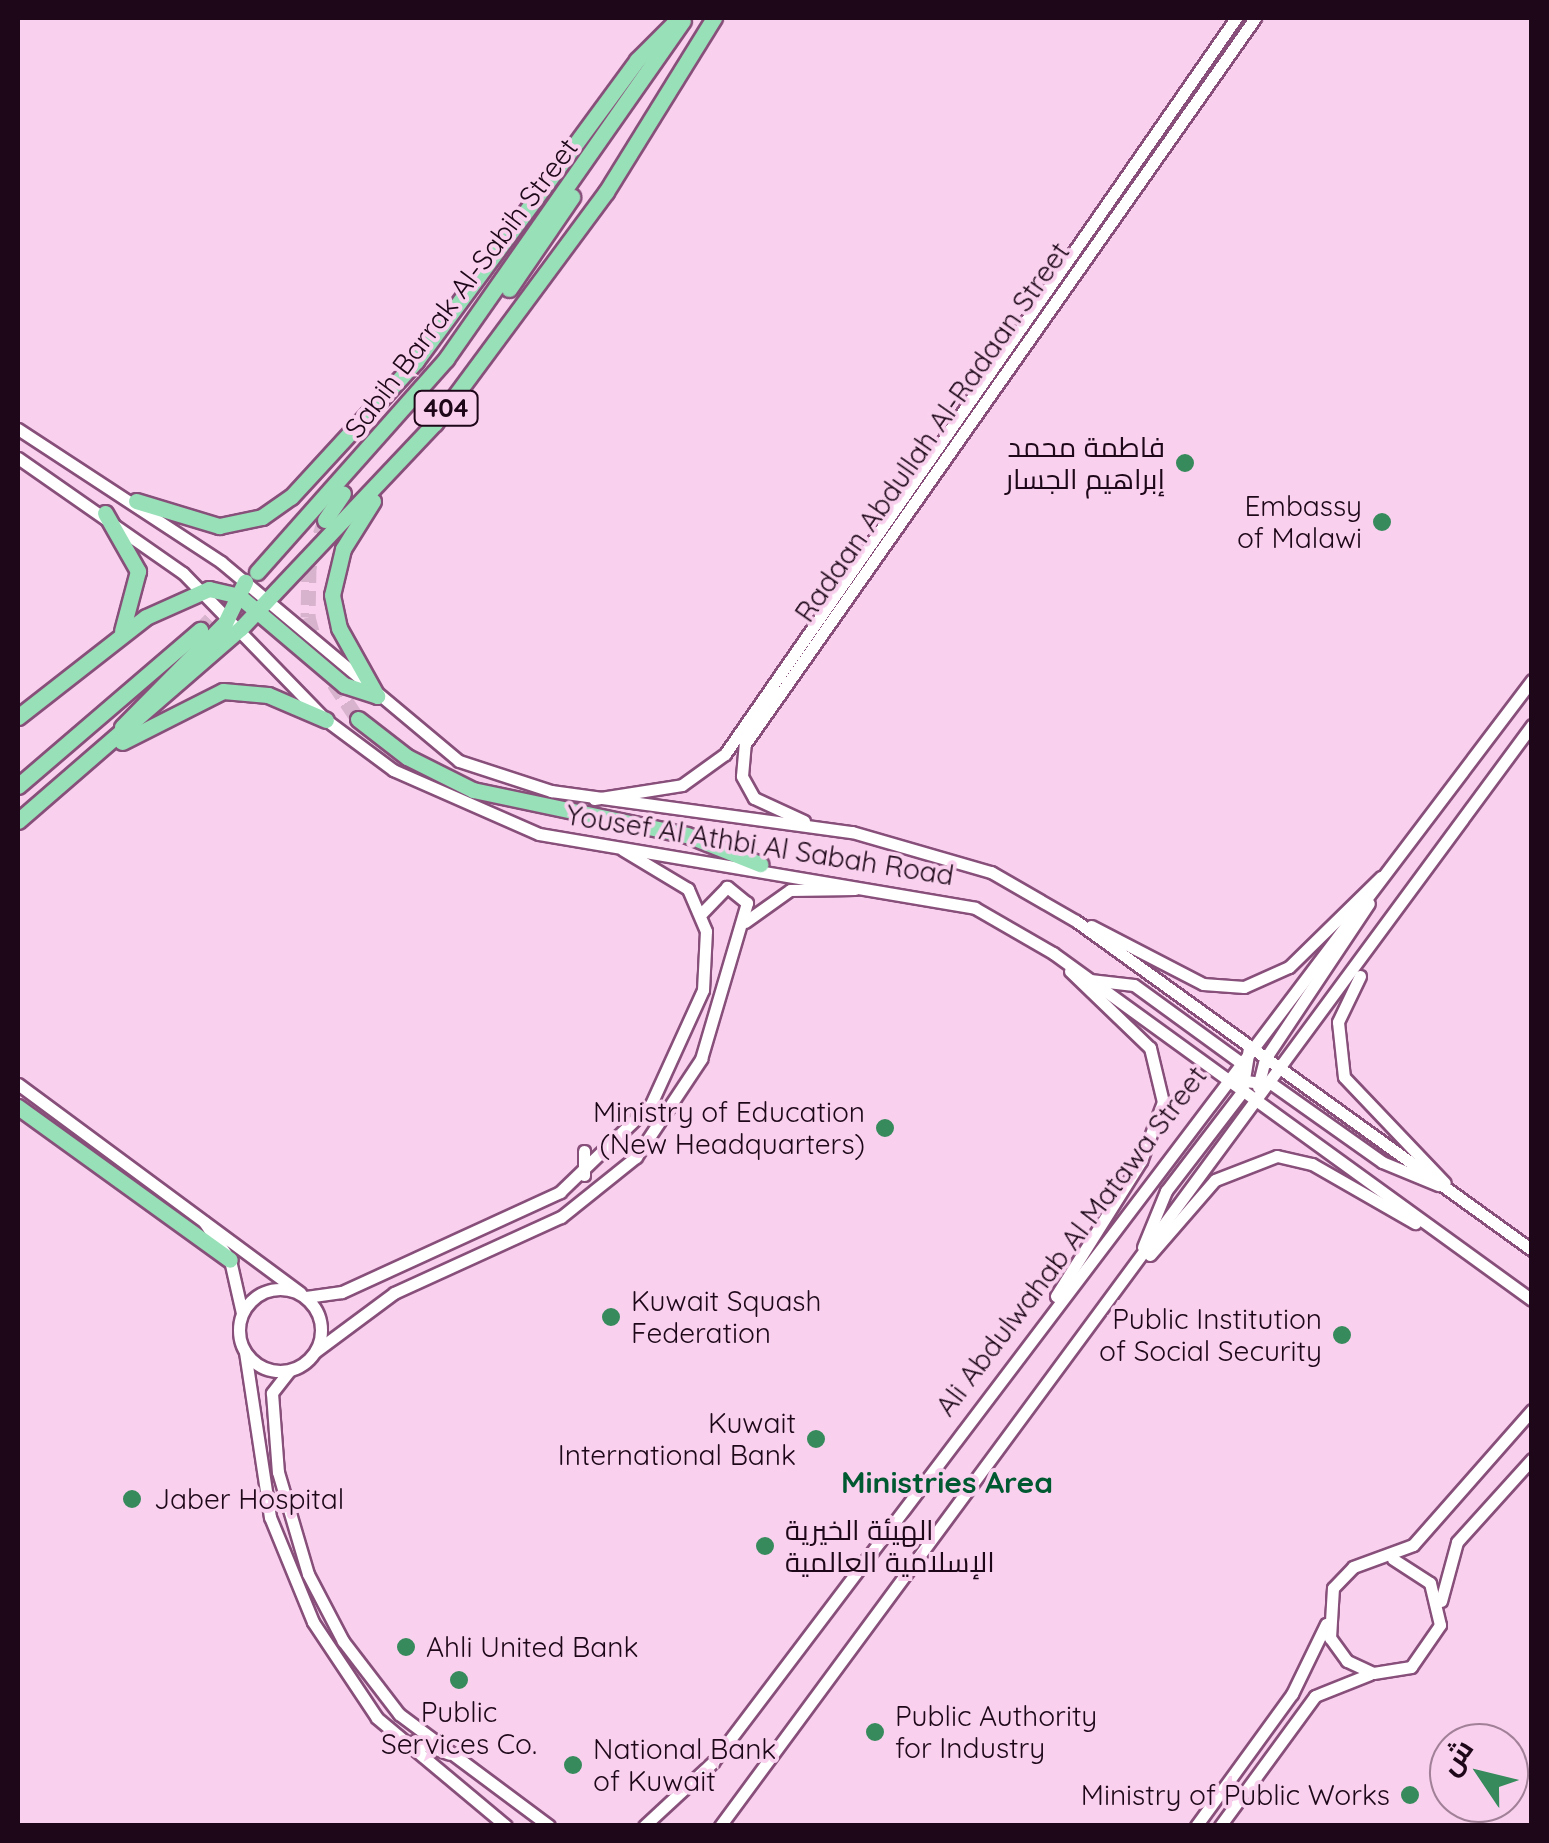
<!DOCTYPE html>
<html>
<head>
<meta charset="utf-8">
<style>
  body { margin:0 }
  #map { position:relative; width:1549px; height:1843px; overflow:hidden; background:#f9d1ee; font-family:Quicksand,Cairo,sans-serif }
  div>[style] { position:absolute }
  [style*='--x'] { left:calc(var(--x)*1px); top:calc(var(--y)*1px); width:calc(var(--w)*1px); rotate:calc(var(--a)*1deg) }
  .primary-tunnel>* { height:15px; margin-top:-7.5px; transform-origin:0; background:repeating-linear-gradient(90deg,#d8b3ce 0 15px,transparent 0 23px) }
  .roads { filter:drop-shadow(2px 0 #874f7a) drop-shadow(-2px 0 #874f7a) drop-shadow(0 2px #874f7a) drop-shadow(0 -2px #874f7a) }
  .tertiary>* { height:11px; margin:-5.5px; padding:0 5.5px; transform-origin:5.5px; border-radius:5.5px; background:#fff }
  .tertiary>.ring { margin:-5.5px; padding:0; box-sizing:content-box; background:none; border:11px solid #fff; border-radius:50% }
  .primary>* { height:15px; margin:-7.5px; padding:0 7.5px; transform-origin:7.5px; border-radius:7.5px; background:#98e0b8 }
  .dots>* { width:28px; height:28px; translate:-50% -50%; box-sizing:border-box; border:5px solid #f9d1ee; border-radius:50% }
  span { translate:-50% -50%; white-space:nowrap; text-align:center; line-height:1.15; -webkit-text-stroke:8px #f9d1ee; paint-order:stroke }
  .shield-label span { padding:2px 8px; background:#f9d1ee; border:2px solid; border-radius:8px; -webkit-text-stroke-width:0 }
  .shield-label { font-size:25px; color:#1d0718; font-weight:700 }
  .street-label { font-size:28px; color:#1d0718 }
  .poi-label { font-size:28px; color:#1d0718 }
  .right { translate:-100% -50%; text-align:right }
  .left { translate:0 -50%; text-align:left }
  .neighbourhood-label { font-size:30px; color:#005931; font-weight:700 }
  .frame { position:absolute; inset:0; border:20px solid #1d0718; pointer-events:none }
  .north { position:absolute; left:1429px; top:1723px; width:100px; height:100px; box-sizing:border-box; background:#f9d1ee; border:2px solid #a18098; border-radius:50%; rotate:305deg; font-size:28px; font-weight:700; line-height:40px; text-align:center; color:#1d0718 }
  .north::after { content:''; display:block; margin:auto; width:35px; height:45px; background:#378a5c; clip-path:polygon(50% 0,100% 100%,50% 72%,0 100%) }
</style>
</head>
<body>
<div id="map">
  <div class="primary-tunnel">
    <i style="--x:325;--y:520;--w:50;--a:108.8"></i>
    <i style="--x:309;--y:567;--w:50;--a:91.1"></i>
    <i style="--x:308;--y:617;--w:49;--a:74.5"></i>
    <i style="--x:321;--y:664;--w:66;--a:56.1"></i>
    <i style="--x:200;--y:630;--w:57;--a:-45.7"></i>
  </div>
  <div class="roads">
    <div class="tertiary">
      <i style="--x:18;--y:429;--w:243;--a:33.2"></i>
      <i style="--x:221;--y:562;--w:310;--a:39.9"></i>
      <i style="--x:459;--y:761;--w:97;--a:18.1"></i>
      <i style="--x:551;--y:791;--w:304;--a:7.8"></i>
      <i style="--x:852;--y:832;--w:145;--a:16.1"></i>
      <i style="--x:991;--y:872;--w:98;--a:30"></i>
      <i style="--x:1076;--y:921;--w:562;--a:35.81"></i>
      <i style="--x:18;--y:458;--w:201;--a:34.9"></i>
      <i style="--x:183;--y:573;--w:205;--a:45.8"></i>
      <i style="--x:326;--y:720;--w:84;--a:36.7"></i>
      <i style="--x:393;--y:770;--w:159;--a:23.7"></i>
      <i style="--x:539;--y:834;--w:442;--a:9.6"></i>
      <i style="--x:975;--y:908;--w:90;--a:30"></i>
      <i style="--x:1053;--y:953;--w:591;--a:35.92"></i>
      <i style="--x:594;--y:799;--w:89;--a:-9"></i>
      <i style="--x:682;--y:785;--w:53;--a:-35.8"></i>
      <i style="--x:725;--y:754;--w:896;--a:-55.23"></i>
      <i style="--x:804;--y:821;--w:55;--a:-155.3"></i>
      <i style="--x:754;--y:798;--w:25;--a:-119"></i>
      <i style="--x:742;--y:776;--w:32;--a:-85"></i>
      <i style="--x:745;--y:744;--w:887;--a:-54.91"></i>
      <i style="--x:745;--y:922;--w:55;--a:-35.4"></i>
      <i style="--x:790;--y:890;--w:65;--a:-0.9"></i>
      <i style="--x:1091;--y:926;--w:126;--a:27.4"></i>
      <i style="--x:1203;--y:984;--w:41;--a:4.2"></i>
      <i style="--x:1244;--y:987;--w:49;--a:-24"></i>
      <i style="--x:1289;--y:967;--w:129;--a:-44.4"></i>
      <i style="--x:1360;--y:976;--w:51;--a:115.6"></i>
      <i style="--x:1338;--y:1022;--w:55;--a:83.8"></i>
      <i style="--x:1344;--y:1077;--w:146;--a:46.4"></i>
      <i style="--x:1090;--y:980;--w:44;--a:6.5"></i>
      <i style="--x:1134;--y:985;--w:136;--a:36"></i>
      <i style="--x:1227;--y:1079;--w:45;--a:6.3"></i>
      <i style="--x:1272;--y:1084;--w:135;--a:35.3"></i>
      <i style="--x:1382;--y:1162;--w:61;--a:22.3"></i>
      <i style="--x:18;--y:1084;--w:351;--a:36.5"></i>
      <i style="--x:1258;--y:1087;--w:29;--a:-76"></i>
      <i style="--x:1265;--y:1059;--w:187;--a:-56.3"></i>
      <i style="--x:584;--y:1175;--w:24;--a:-90"></i>
      <i style="--x:204;--y:1222;--w:46;--a:55.6"></i>
      <i style="--x:230;--y:1260;--w:54;--a:77.2"></i>
      <i style="--x:1143;--y:1247;--w:61;--a:-67.7"></i>
      <i style="--x:1166;--y:1191;--w:125;--a:-52.5"></i>
      <i style="--x:1242;--y:1092;--w:45;--a:-81"></i>
      <i style="--x:1150;--y:1255;--w:99;--a:-49.1"></i>
      <i style="--x:1215;--y:1180;--w:66;--a:-21.2"></i>
      <i style="--x:1277;--y:1156;--w:36;--a:13"></i>
      <i style="--x:1312;--y:1164;--w:119;--a:29.8"></i>
      <i class="ring" style="left:239px;top:1289px;width:71px;height:71px"></i>
      <i style="--x:1056;--y:1296;--w:160;--a:-57.8"></i>
      <i style="--x:1141;--y:1161;--w:63;--a:-69.6"></i>
      <i style="--x:1163;--y:1102;--w:56;--a:-103.5"></i>
      <i style="--x:1150;--y:1048;--w:111;--a:-136.1"></i>
      <i style="--x:306;--y:1297;--w:36;--a:-8"></i>
      <i style="--x:342;--y:1292;--w:240;--a:-24.6"></i>
      <i style="--x:560;--y:1192;--w:127;--a:-44"></i>
      <i style="--x:651;--y:1104;--w:125;--a:-65.5"></i>
      <i style="--x:703;--y:990;--w:59;--a:-87.1"></i>
      <i style="--x:706;--y:931;--w:46;--a:-113.2"></i>
      <i style="--x:688;--y:889;--w:76;--a:-149"></i>
      <i style="--x:316;--y:1351;--w:97;--a:-36.6"></i>
      <i style="--x:394;--y:1293;--w:183;--a:-24.5"></i>
      <i style="--x:561;--y:1217;--w:96;--a:-38.7"></i>
      <i style="--x:636;--y:1157;--w:118;--a:-56.4"></i>
      <i style="--x:701;--y:1059;--w:163;--a:-73.6"></i>
      <i style="--x:747;--y:903;--w:26;--a:-141"></i>
      <i style="--x:727;--y:887;--w:35;--a:134"></i>
      <i style="--x:245;--y:1352;--w:167;--a:81.4"></i>
      <i style="--x:270;--y:1517;--w:113;--a:67.7"></i>
      <i style="--x:313;--y:1622;--w:115;--a:56.3"></i>
      <i style="--x:377;--y:1718;--w:168;--a:39.9"></i>
      <i style="--x:289;--y:1371;--w:28;--a:128"></i>
      <i style="--x:272;--y:1393;--w:79;--a:85.7"></i>
      <i style="--x:278;--y:1472;--w:106;--a:73.6"></i>
      <i style="--x:308;--y:1574;--w:76;--a:62.4"></i>
      <i style="--x:343;--y:1641;--w:92;--a:52.5"></i>
      <i style="--x:399;--y:1714;--w:187;--a:36.7"></i>
      <i style="--x:1393;--y:1559;--w:44;--a:33"></i>
      <i style="--x:1430;--y:1583;--w:43;--a:76.6"></i>
      <i style="--x:1440;--y:1625;--w:51;--a:124.6"></i>
      <i style="--x:1411;--y:1667;--w:38;--a:171"></i>
      <i style="--x:1373;--y:1673;--w:29;--a:-155"></i>
      <i style="--x:1347;--y:1661;--w:29;--a:-126"></i>
      <i style="--x:1330;--y:1638;--w:50;--a:-86.6"></i>
      <i style="--x:1333;--y:1588;--w:29;--a:-46"></i>
      <i style="--x:1353;--y:1567;--w:64;--a:-20.1"></i>
      <i style="--x:1413;--y:1545;--w:180;--a:-48.6"></i>
      <i style="--x:1441;--y:1601;--w:61;--a:-74.8"></i>
      <i style="--x:1457;--y:1542;--w:112;--a:-47.9"></i>
      <i style="--x:414;--y:1741;--w:37;--a:20"></i>
      <i style="--x:644;--y:1826;--w:94;--a:-42.8"></i>
      <i style="--x:713;--y:1762;--w:1357;--a:-52.88"></i>
      <i style="--x:720;--y:1826;--w:1368;--a:-53.59"></i>
      <i style="--x:1196;--y:1826;--w:163;--a:-54"></i>
      <i style="--x:1292;--y:1694;--w:78;--a:-64.1"></i>
      <i style="--x:1220;--y:1826;--w:161;--a:-53.8"></i>
      <i style="--x:1315;--y:1696;--w:59;--a:-21.8"></i>
    </div>
    <div class="primary">
      <i style="--x:509;--y:289;--w:112;--a:-55.6"></i>
      <i style="--x:136;--y:501;--w:87;--a:16.8"></i>
      <i style="--x:219;--y:526;--w:44;--a:-11.8"></i>
      <i style="--x:262;--y:517;--w:35;--a:-35"></i>
      <i style="--x:291;--y:497;--w:185;--a:-47.4"></i>
      <i style="--x:416;--y:361;--w:373;--a:-53.7"></i>
      <i style="--x:637;--y:60;--w:59;--a:-45"></i>
      <i style="--x:373;--y:501;--w:57;--a:122"></i>
      <i style="--x:343;--y:549;--w:47;--a:103.4"></i>
      <i style="--x:332;--y:595;--w:34;--a:78"></i>
      <i style="--x:339;--y:628;--w:78;--a:60.8"></i>
      <i style="--x:105;--y:513;--w:67;--a:60.4"></i>
      <i style="--x:138;--y:571;--w:62;--a:104.9"></i>
      <i style="--x:325;--y:520;--w:32;--a:-56"></i>
      <i style="--x:257;--y:572;--w:285;--a:-48.4"></i>
      <i style="--x:446;--y:359;--w:413;--a:-55"></i>
      <i style="--x:18;--y:717;--w:162;--a:-38"></i>
      <i style="--x:146;--y:617;--w:69;--a:-24"></i>
      <i style="--x:209;--y:589;--w:31;--a:13"></i>
      <i style="--x:239;--y:596;--w:138;--a:40.3"></i>
      <i style="--x:344;--y:685;--w:35;--a:18"></i>
      <i style="--x:358;--y:719;--w:62;--a:37.8"></i>
      <i style="--x:407;--y:757;--w:74;--a:26.6"></i>
      <i style="--x:473;--y:790;--w:219;--a:11.9"></i>
      <i style="--x:687;--y:835;--w:79;--a:21.7"></i>
      <i style="--x:122;--y:727;--w:146;--a:-45.3"></i>
      <i style="--x:225;--y:623;--w:46;--a:-64"></i>
      <i style="--x:122;--y:742;--w:113;--a:-26.8"></i>
      <i style="--x:223;--y:691;--w:45;--a:5.1"></i>
      <i style="--x:268;--y:695;--w:63;--a:23.3"></i>
      <i style="--x:18;--y:786;--w:240;--a:-40.6"></i>
      <i style="--x:18;--y:821;--w:295;--a:-40.9"></i>
      <i style="--x:241;--y:628;--w:282;--a:-46.6"></i>
      <i style="--x:435;--y:423;--w:287;--a:-53.5"></i>
      <i style="--x:606;--y:192;--w:205;--a:-58.2"></i>
      <i style="--x:18;--y:1107;--w:261;--a:35.8"></i>
    </div>
  </div>
  <div class="dots">
    <i style="left:1185px;top:463px;background:#378a5c"></i>
    <i style="left:1382px;top:522px;background:#378a5c"></i>
    <i style="left:885px;top:1128px;background:#378a5c"></i>
    <i style="left:611px;top:1317px;background:#378a5c"></i>
    <i style="left:1342px;top:1335px;background:#378a5c"></i>
    <i style="left:816px;top:1439px;background:#378a5c"></i>
    <i style="left:132px;top:1499px;background:#378a5c"></i>
    <i style="left:765px;top:1546px;background:#378a5c"></i>
    <i style="left:406px;top:1647px;background:#378a5c"></i>
    <i style="left:459px;top:1680px;background:#378a5c"></i>
    <i style="left:875px;top:1732px;background:#378a5c"></i>
    <i style="left:573px;top:1765px;background:#378a5c"></i>
    <i style="left:1410px;top:1795px;background:#378a5c"></i>
  </div>
  <div class="shield-label">
    <span style="left:446px;top:408px">404</span>
  </div>
  <div class="street-label">
    <span style="left:461px;top:288px;rotate:-53deg">Sabih Barrak Al-Sabih Street</span>
    <span style="left:932px;top:432px;rotate:-55deg">Radaan Abdullah Al-Radaan Street</span>
    <span style="left:760px;top:845px;rotate:9deg">Yousef Al Athbi Al Sabah Road</span>
    <span style="left:1071px;top:1241px;rotate:-53deg">Ali Abdulwahab Al Matawa Street</span>
  </div>
  <div class="poi-label">
    <span class="right" style="left:1165px;top:463px">فاطمة محمد<br>إبراهيم الجسار</span>
    <span class="right" style="left:1362px;top:522px">Embassy<br>of Malawi</span>
    <span class="right" style="left:865px;top:1128px">Ministry of Education<br>(New Headquarters)</span>
    <span class="left" style="left:631px;top:1317px">Kuwait Squash<br>Federation</span>
    <span class="right" style="left:1322px;top:1335px">Public Institution<br>of Social Security</span>
    <span class="right" style="left:796px;top:1439px">Kuwait<br>International Bank</span>
    <span class="left" style="left:154px;top:1499px">Jaber Hospital</span>
    <span class="left" style="left:785px;top:1546px">الهيئة الخيرية<br>الإسلامية العالمية</span>
    <span class="left" style="left:426px;top:1647px">Ahli United Bank</span>
    <span style="left:459px;top:1728px">Public<br>Services Co.</span>
    <span class="left" style="left:895px;top:1732px">Public Authority<br>for Industry</span>
    <span class="left" style="left:593px;top:1765px">National Bank<br>of Kuwait</span>
    <span class="right" style="left:1390px;top:1795px">Ministry of Public Works</span>
  </div>
  <div class="neighbourhood-label">
    <span style="left:947px;top:1482px">Ministries Area</span>
  </div>
  <div class="frame"></div>
  <div class="north">ش</div>
</div>
</body>
</html>
